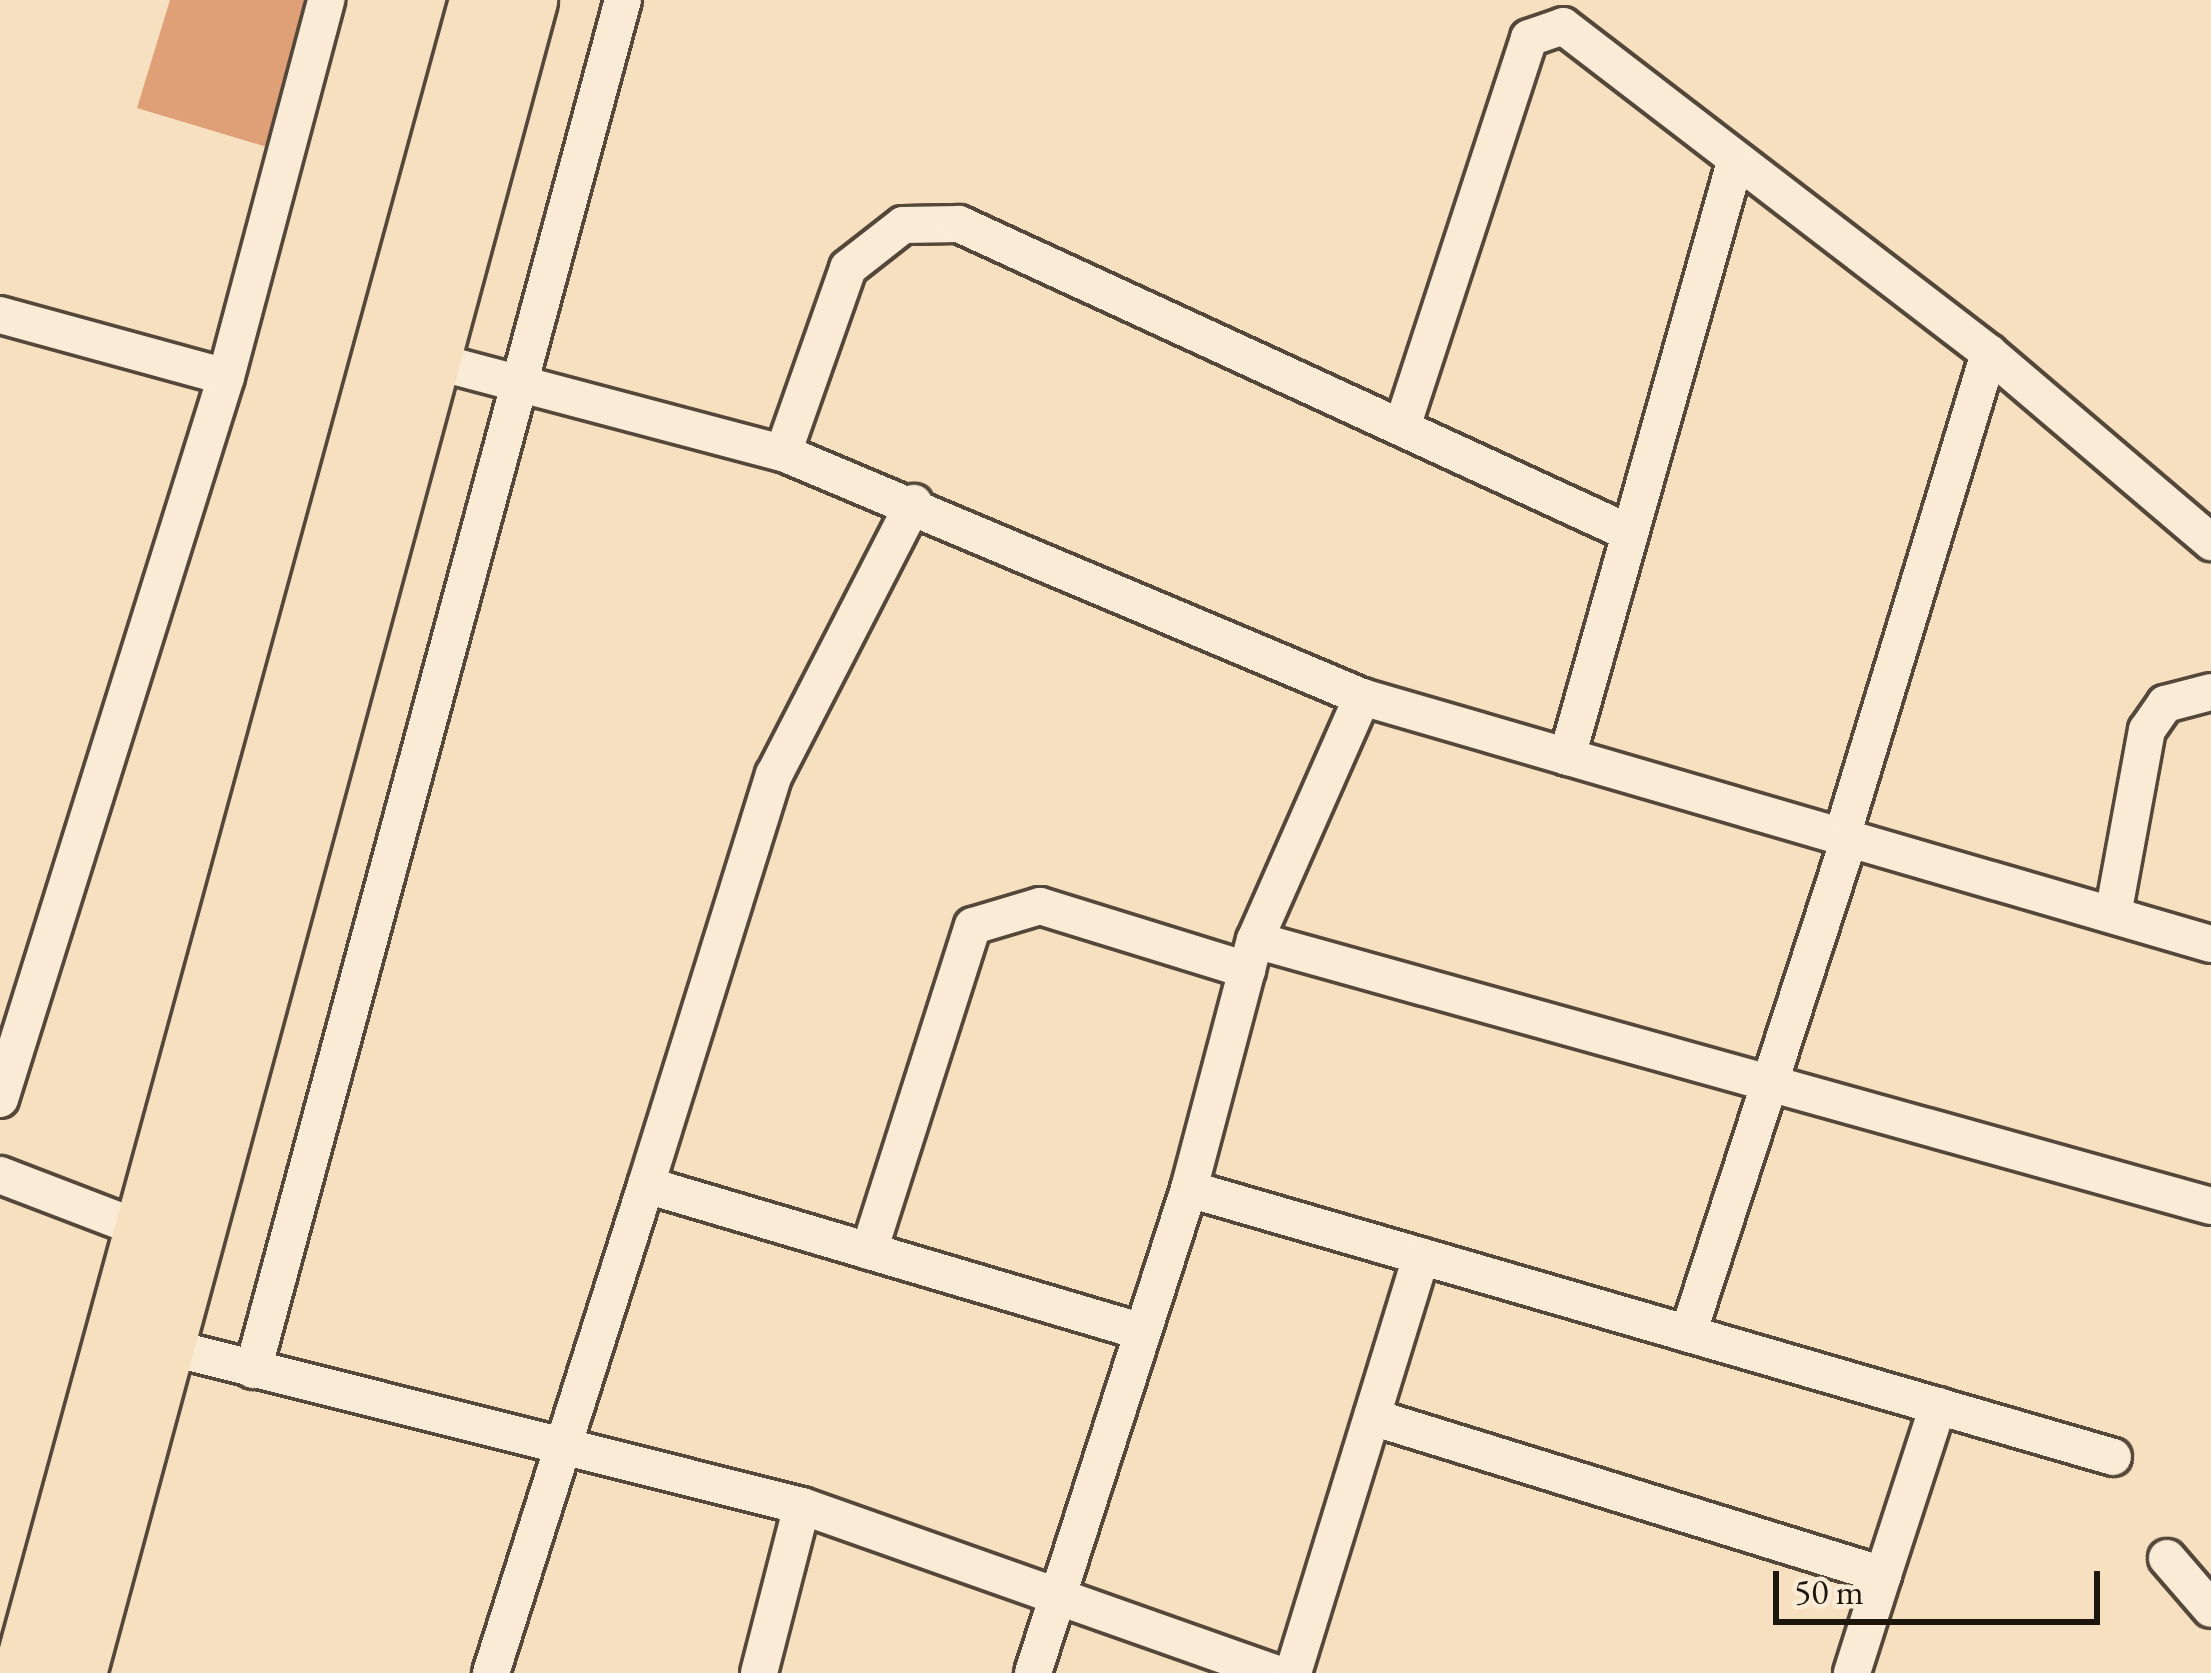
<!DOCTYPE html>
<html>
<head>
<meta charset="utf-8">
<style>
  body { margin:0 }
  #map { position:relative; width:2211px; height:1673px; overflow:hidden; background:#f7e0c0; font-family:"EB Garamond",serif }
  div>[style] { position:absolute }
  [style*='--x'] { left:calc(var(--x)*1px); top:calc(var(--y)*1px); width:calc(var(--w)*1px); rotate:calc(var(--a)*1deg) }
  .building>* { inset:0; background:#dfa077 }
  .roads { filter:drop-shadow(3px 0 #54483a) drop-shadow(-3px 0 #54483a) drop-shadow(0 3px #54483a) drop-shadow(0 -3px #54483a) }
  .minor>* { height:36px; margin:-18px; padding:0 18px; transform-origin:18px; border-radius:18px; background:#faebd6 }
  .primary>* { height:57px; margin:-28.5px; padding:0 28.5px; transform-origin:28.5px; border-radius:28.5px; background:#f7e0c0 }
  span { translate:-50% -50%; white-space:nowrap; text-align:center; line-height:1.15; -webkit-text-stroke:12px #faebd6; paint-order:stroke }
  .scale { position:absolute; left:1773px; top:1571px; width:327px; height:54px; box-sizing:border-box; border:6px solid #1d160d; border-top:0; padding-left:15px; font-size:36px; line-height:42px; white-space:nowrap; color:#1d160d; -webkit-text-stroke:9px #faebd6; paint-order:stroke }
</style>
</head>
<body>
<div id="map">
  <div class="building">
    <i style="clip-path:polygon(170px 0,312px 0,267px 147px,137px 108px)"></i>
  </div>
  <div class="roads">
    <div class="minor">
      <i style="--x:0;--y:315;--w:234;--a:15.3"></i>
      <i style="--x:430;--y:360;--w:365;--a:14.8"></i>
      <i style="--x:783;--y:453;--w:628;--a:22.85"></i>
      <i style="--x:1402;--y:427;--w:409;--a:-71.9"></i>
      <i style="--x:1529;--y:38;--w:36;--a:-19"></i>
      <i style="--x:1563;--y:26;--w:537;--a:37.51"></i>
      <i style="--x:1989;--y:353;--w:292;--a:40.4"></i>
      <i style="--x:783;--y:453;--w:196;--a:-70.6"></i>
      <i style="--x:848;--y:268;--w:70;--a:-38"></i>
      <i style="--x:903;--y:225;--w:56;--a:-1"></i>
      <i style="--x:959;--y:224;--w:731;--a:24.74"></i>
      <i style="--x:1567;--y:757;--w:618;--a:-74.23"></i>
      <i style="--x:1842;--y:836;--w:505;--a:-73.07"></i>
      <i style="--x:2113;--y:915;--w:188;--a:-79.6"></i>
      <i style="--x:2147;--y:730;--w:32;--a:-55"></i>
      <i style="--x:2165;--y:704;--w:48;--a:-14.6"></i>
      <i style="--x:1255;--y:940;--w:266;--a:-66.2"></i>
      <i style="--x:1362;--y:697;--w:884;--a:16.22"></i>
      <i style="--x:0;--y:1099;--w:757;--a:-72.62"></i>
      <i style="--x:226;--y:377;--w:390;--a:-75.1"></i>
      <i style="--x:0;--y:1175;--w:153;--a:21"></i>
      <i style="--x:646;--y:1185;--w:430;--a:-72.7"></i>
      <i style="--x:774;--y:775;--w:306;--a:-62.8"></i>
      <i style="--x:1189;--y:1189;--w:258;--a:-75.2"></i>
      <i style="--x:1255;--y:940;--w:992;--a:15.55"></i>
      <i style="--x:869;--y:1251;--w:341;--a:-72.3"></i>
      <i style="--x:973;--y:926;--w:70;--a:-16.6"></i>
      <i style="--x:1040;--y:906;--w:217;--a:17.2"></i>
      <i style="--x:1688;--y:1334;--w:521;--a:-71.98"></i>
      <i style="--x:160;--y:1345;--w:662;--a:14.08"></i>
      <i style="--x:802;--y:1506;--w:501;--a:19.48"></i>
      <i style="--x:253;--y:1370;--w:1419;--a:-74.89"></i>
      <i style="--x:1372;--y:1417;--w:535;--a:17.18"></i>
      <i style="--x:1883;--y:1575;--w:103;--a:107.6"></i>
      <i style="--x:2167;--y:1558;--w:67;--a:49.2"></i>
      <i style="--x:1883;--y:1575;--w:178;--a:-72"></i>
      <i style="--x:491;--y:1673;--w:512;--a:-72.38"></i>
      <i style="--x:646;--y:1185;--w:518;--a:16.48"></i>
      <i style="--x:759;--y:1673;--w:172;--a:-75.6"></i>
      <i style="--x:1033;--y:1673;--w:509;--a:-72.14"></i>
      <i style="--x:1189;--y:1189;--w:962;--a:16.17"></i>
      <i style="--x:1293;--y:1673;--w:436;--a:-72.9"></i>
    </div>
    <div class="primary">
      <i style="--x:22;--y:1673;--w:1734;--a:-74.75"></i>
      <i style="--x:77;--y:1673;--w:1733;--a:-74.91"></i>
    </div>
  </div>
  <div class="scale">50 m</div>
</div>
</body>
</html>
